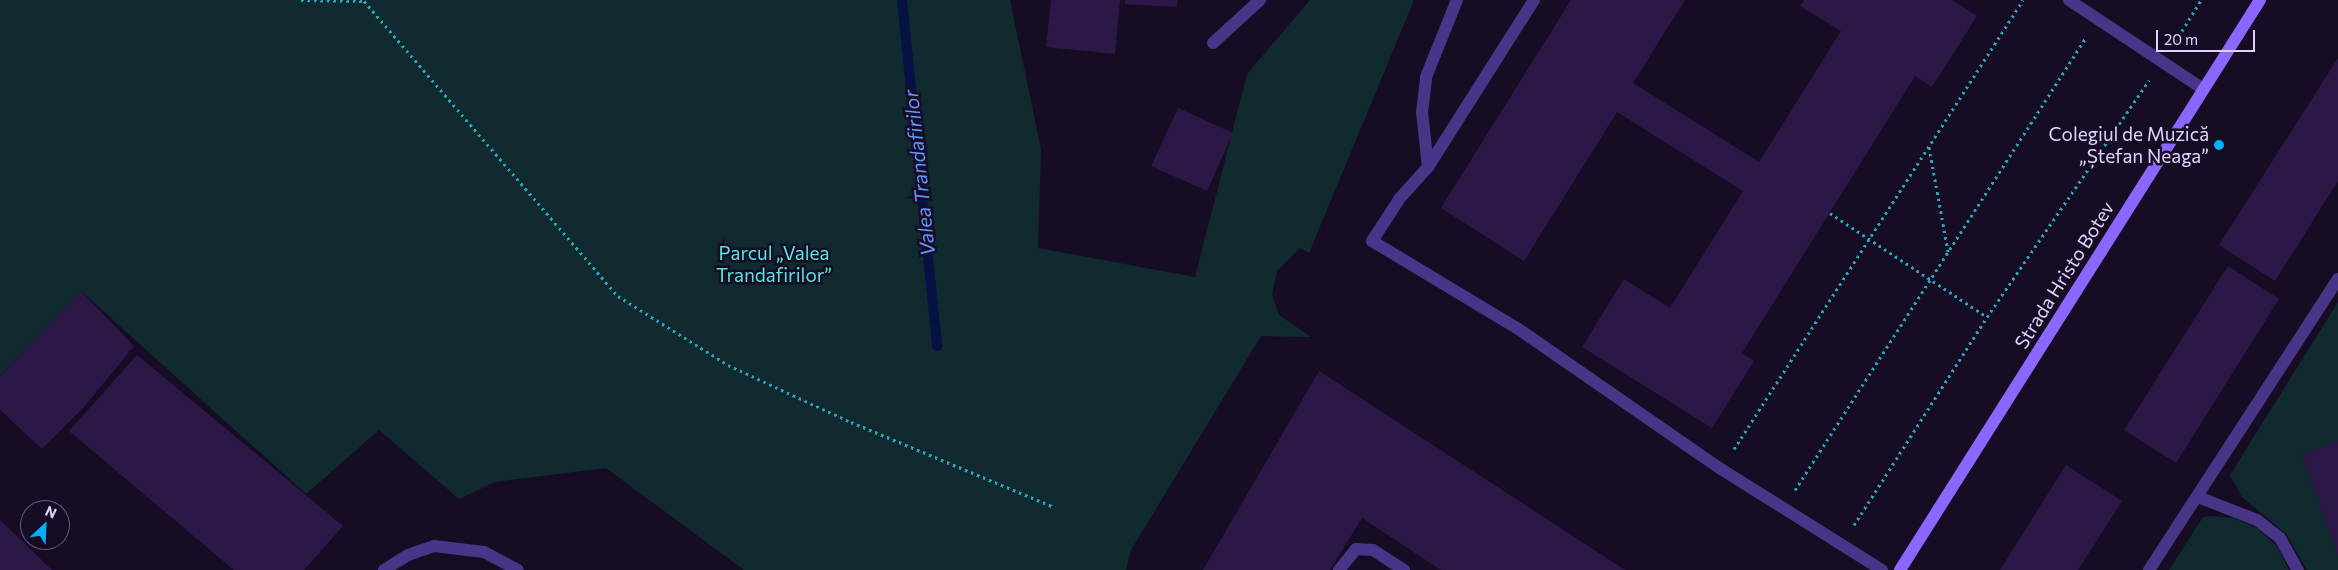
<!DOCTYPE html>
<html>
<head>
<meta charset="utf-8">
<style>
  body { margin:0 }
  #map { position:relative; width:2338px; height:570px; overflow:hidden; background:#160d25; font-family:Commissioner,sans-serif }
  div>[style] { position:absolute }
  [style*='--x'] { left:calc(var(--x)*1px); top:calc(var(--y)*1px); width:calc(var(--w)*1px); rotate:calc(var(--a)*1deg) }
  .green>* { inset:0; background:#102a2f }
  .stream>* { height:10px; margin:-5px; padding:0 5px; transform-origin:5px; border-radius:5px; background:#071144 }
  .building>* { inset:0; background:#2b1847 }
  .path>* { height:3px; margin-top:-1.5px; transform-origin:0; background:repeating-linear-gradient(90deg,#27a7bd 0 2.5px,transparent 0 6.5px) }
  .service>* { height:12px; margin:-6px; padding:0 6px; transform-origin:6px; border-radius:6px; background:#493587 }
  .secondary>* { height:12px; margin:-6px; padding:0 6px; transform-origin:6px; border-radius:6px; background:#8a68ff }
  .dots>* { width:14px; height:14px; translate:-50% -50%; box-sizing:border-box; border:2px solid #160d25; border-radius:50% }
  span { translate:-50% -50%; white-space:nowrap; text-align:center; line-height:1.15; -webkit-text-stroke:5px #160d25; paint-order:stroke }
  .poi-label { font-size:19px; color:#e0d1ff }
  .right { translate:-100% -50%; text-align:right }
  .park-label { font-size:19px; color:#56e6df }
  .street-label { font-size:19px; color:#e0d1ff }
  .water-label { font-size:20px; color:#5f95ff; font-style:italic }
  .north { position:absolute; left:20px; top:500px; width:50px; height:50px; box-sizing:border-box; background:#160d25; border:1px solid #675b7c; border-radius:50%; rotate:25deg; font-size:14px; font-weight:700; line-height:20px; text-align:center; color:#e0d1ff }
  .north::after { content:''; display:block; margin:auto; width:18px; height:22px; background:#00b0fc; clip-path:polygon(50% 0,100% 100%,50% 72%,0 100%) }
  .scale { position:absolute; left:2156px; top:30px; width:99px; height:22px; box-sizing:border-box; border:2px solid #e0d1ff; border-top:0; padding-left:6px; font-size:15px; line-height:18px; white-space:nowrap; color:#e0d1ff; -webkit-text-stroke:4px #160d25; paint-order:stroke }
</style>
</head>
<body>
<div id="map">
  <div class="green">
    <i style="clip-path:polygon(0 0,1010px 0,1041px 149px,1038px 248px,1195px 277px,1247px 74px,1310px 0,1414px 0,1309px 253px,1300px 248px,1277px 271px,1272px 295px,1279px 315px,1311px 337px,1261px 336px,1131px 550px,1126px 570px,744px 570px,606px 468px,495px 482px,459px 499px,379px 430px,306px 494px,81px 291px,0 376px)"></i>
    <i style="clip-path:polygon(2338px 302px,2338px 570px,2307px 570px,2286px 534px,2242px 497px,2230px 475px)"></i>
    <i style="clip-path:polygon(2213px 516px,2234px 518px,2257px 528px,2276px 545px,2289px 570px,2169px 570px,2203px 517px)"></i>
  </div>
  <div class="stream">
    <i style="--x:902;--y:0;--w:348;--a:84.2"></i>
  </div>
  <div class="building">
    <i style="clip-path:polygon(1051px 0,1120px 0,1115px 54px,1046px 47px)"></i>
    <i style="clip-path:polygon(1125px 0,1178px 0,1177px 7px,1125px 4px)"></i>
    <i style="clip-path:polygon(1571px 0,1685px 0,1633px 83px,1759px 162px,1841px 31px,1800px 6px,1804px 0,1952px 0,1977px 16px,1932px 87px,1915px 76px,1742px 353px,1754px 361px,1712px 428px,1582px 347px,1624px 279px,1670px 308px,1743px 191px,1617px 112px,1524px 261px,1441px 208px)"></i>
    <i style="clip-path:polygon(2338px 58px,2338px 181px,2275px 281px,2219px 245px)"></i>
    <i style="clip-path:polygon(1178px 108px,1233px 133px,1207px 191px,1151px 166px)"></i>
    <i style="clip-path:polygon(2228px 266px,2279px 299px,2176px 463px,2124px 430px)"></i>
    <i style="clip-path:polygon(81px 291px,134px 346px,84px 407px,42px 449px,0 410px,0 376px)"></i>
    <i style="clip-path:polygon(137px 355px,343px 526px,304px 570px,234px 570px,69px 431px)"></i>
    <i style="clip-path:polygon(1319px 371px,1625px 570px,1441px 570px,1362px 518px,1330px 570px,1203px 570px)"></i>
    <i style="clip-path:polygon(2338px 441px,2338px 557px,2302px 454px)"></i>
    <i style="clip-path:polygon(2066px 465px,2122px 501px,2078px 570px,2000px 570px)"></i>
    <i style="clip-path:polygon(0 520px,52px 570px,0 570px)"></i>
  </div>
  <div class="path">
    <i style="--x:301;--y:0;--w:63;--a:0.9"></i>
    <i style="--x:364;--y:1;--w:389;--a:49.3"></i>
    <i style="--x:618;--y:296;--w:130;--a:32.1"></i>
    <i style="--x:728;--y:365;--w:136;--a:24.9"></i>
    <i style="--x:851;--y:422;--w:218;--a:22.7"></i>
    <i style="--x:2175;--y:42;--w:49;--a:-58.2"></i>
    <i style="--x:1929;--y:147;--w:107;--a:79.7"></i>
    <i style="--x:1830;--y:213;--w:188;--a:33.5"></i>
    <i style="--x:1734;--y:449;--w:534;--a:-57.23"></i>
    <i style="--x:1795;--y:490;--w:536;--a:-57.26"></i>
    <i style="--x:1854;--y:525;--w:247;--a:-57.4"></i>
    <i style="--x:1987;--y:317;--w:287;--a:-55.6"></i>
  </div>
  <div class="service">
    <i style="--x:1534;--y:0;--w:198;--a:122.4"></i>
    <i style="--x:1428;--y:167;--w:42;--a:132.1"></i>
    <i style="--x:1400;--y:198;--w:51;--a:123.1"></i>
    <i style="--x:1372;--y:241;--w:169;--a:31"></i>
    <i style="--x:1517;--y:328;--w:248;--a:34.7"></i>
    <i style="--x:1721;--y:469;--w:190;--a:32.1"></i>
    <i style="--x:2069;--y:0;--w:161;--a:33.6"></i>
    <i style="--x:1213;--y:43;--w:64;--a:-42.5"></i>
    <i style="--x:1428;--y:167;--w:55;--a:-96.2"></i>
    <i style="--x:1422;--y:112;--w:35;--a:-83"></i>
    <i style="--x:1426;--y:77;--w:83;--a:-68.1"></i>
    <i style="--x:2198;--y:497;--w:63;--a:21.3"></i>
    <i style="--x:2257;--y:520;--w:29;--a:38"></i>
    <i style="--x:2280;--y:538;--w:37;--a:61"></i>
    <i style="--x:384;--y:570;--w:28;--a:-32"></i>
    <i style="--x:408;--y:555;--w:28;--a:-19"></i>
    <i style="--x:434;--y:546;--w:50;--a:6.8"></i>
    <i style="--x:484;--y:552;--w:38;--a:28"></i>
    <i style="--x:1339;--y:570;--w:27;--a:-51"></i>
    <i style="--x:1356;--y:549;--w:17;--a:3"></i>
    <i style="--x:1373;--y:550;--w:37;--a:33"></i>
    <i style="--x:2149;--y:570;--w:347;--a:-57"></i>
  </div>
  <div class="secondary">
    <i style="--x:1900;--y:570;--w:674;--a:-57.72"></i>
  </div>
  <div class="dots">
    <i style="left:2219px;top:145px;background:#00b0fc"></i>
  </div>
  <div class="poi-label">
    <span class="right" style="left:2209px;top:145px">Colegiul de Muzică<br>„Ștefan Neaga”</span>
  </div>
  <div class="park-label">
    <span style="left:774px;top:264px">Parcul „Valea<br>Trandafirilor”</span>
  </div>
  <div class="street-label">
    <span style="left:2064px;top:275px;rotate:-58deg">Strada Hristo Botev</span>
  </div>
  <div class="water-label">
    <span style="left:919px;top:173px;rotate:-96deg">Valea Trandafirilor</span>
  </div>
  <div class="north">N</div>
  <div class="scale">20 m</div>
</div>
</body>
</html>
